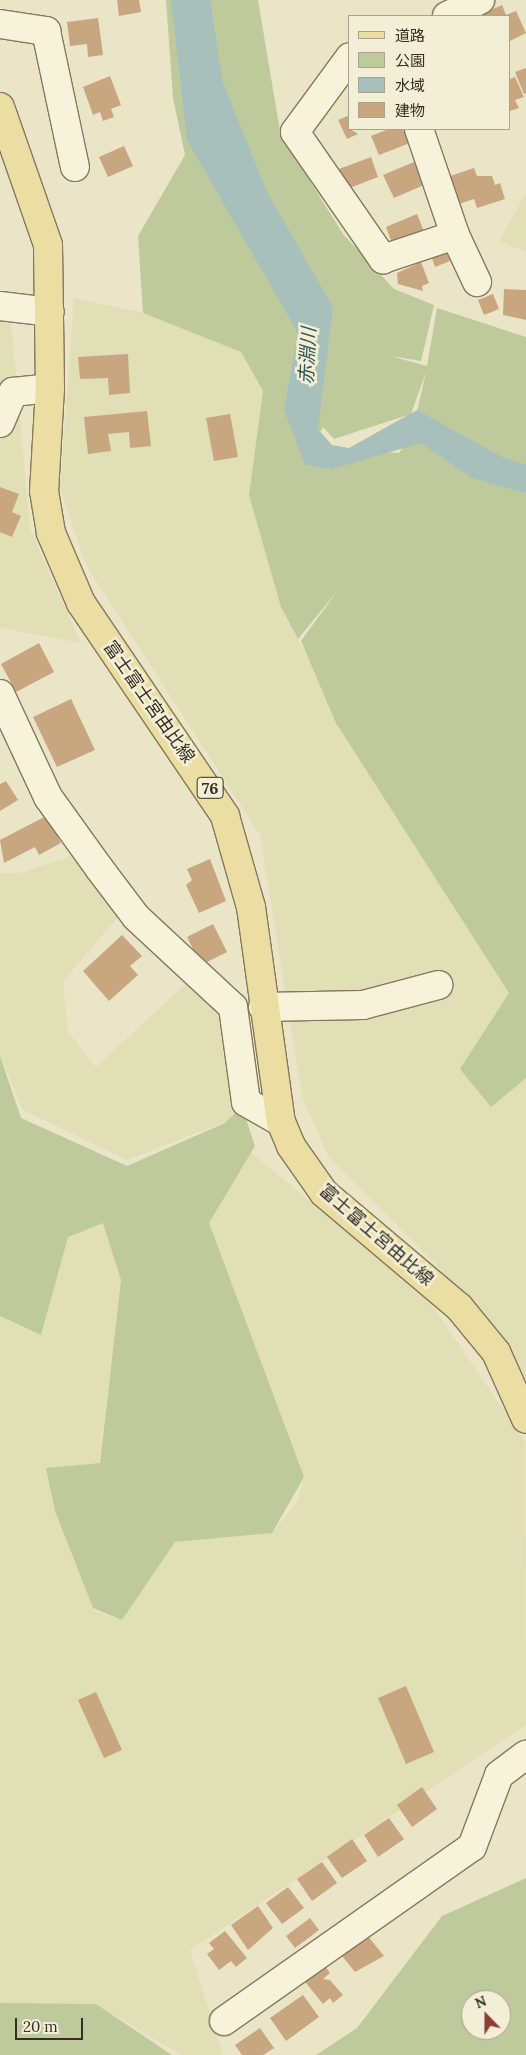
<!DOCTYPE html>
<html>
<head>
<meta charset="utf-8">
<style>
  body { margin:0 }
  #map { position:relative; width:526px; height:2055px; overflow:hidden; background:#ebe5c8; font-family:Lora,"Noto Sans JP",serif }
  div>[style] { position:absolute }
  [style*='--x'] { left:calc(var(--x)*1px); top:calc(var(--y)*1px); width:calc(var(--w)*1px); rotate:calc(var(--a)*1deg) }
  .farmland>* { inset:0; background:#e0dfb6 }
  .green>* { inset:0; background:#bec99c }
  .water>* { inset:0; background:#a8c0bc }
  .building>* { inset:0; background:#c7a680 }
  .roads { filter:drop-shadow(1px 0 #86785e) drop-shadow(-1px 0 #86785e) drop-shadow(0 1px #86785e) drop-shadow(0 -1px #86785e) }
  .minor>* { height:28px; margin:-14px; padding:0 14px; transform-origin:14px; border-radius:14px; background:#f7f2da }
  .major>* { height:28px; margin:-14px; padding:0 14px; transform-origin:14px; border-radius:14px; background:#ebdea3 }
  span { translate:-50% -50%; white-space:nowrap; text-align:center; line-height:1.15; -webkit-text-stroke:5px #f3efd7; paint-order:stroke }
  .shield-label span { padding:1px 4px; background:#f3efd7; border:1px solid; border-radius:4px; -webkit-text-stroke-width:0 }
  .shield-label { font-size:16px; color:#372e21; font-weight:700 }
  .street-label { font-size:18px; color:#372e21 }
  .water-label { font-size:19px; color:#315456; font-style:italic }
  .legend { position:absolute; left:348px; top:15px; width:162px; height:115px; box-sizing:border-box; background:#f3efd7; border:1px solid #a8a28e; margin:0; padding:6px 9px; list-style:none; font-size:15px; color:#372e21 }
  .legend li { display:flex; align-items:center; gap:10px; height:25px }
  .legend b { width:25px; border:1px solid #a8a28e }
  .north { position:absolute; left:461px; top:1990px; width:50px; height:50px; box-sizing:border-box; background:#f3efd7; border:1px solid #a8a28e; border-radius:50%; rotate:338deg; font-size:14px; font-weight:700; line-height:20px; text-align:center; color:#372e21 }
  .north::after { content:''; display:block; margin:auto; width:18px; height:22px; background:#913d32; clip-path:polygon(50% 0,100% 100%,50% 72%,0 100%) }
  .scale { position:absolute; left:15px; top:2018px; width:68px; height:22px; box-sizing:border-box; border:2px solid #372e21; border-top:0; padding-left:6px; font-size:15px; line-height:18px; white-space:nowrap; color:#372e21; -webkit-text-stroke:4px #f3efd7; paint-order:stroke }
</style>
</head>
<body>
<div id="map">
  <div class="farmland">
    <i style="clip-path:polygon(526px 193px,526px 252px,499px 241px)"></i>
    <i style="clip-path:polygon(74px 298px,143px 313px,241px 352px,263px 391px,251px 482px,281px 607px,372px 779px,459px 880px,513px 1001px,491px 1107px,526px 1078px,526px 1379px,440px 1269px,327px 1154px,302px 1096px,260px 835px,86px 565px,60px 488px)"></i>
    <i style="clip-path:polygon(0 322px,11px 323px,30px 529px,81px 643px,0 628px)"></i>
    <i style="clip-path:polygon(75px 855px,119px 916px,63px 981px,68px 1032px,96px 1067px,190px 980px,219px 1004px,242px 1107px,230px 1120px,127px 1160px,23px 1110px,0 1056px,0 873px,20px 873px)"></i>
    <i style="clip-path:polygon(250px 1152px,426px 1296px,525px 1442px,526px 1725px,190px 1950px,223px 2055px,181px 2055px,95px 2004px,0 2003px,0 1316px,41px 1335px,55px 1267px,71px 1230px,104px 1223px,121px 1280px,99px 1463px,47px 1468px,55px 1511px,94px 1611px,123px 1620px,168px 1543px,272px 1533px,297px 1502px,304px 1477px,201px 1219px)"></i>
  </div>
  <div class="green">
    <i style="clip-path:polygon(evenodd,166px 0,258px 0,280px 131px,295px 157px,343px 234px,394px 289px,434px 305px,421px 361px,390px 356px,427px 366px,437px 308px,526px 337px,526px 1078px,491px 1107px,460px 1069px,509px 993px,336px 723px,301px 641px,338px 590px,298px 639px,281px 607px,249px 495px,263px 391px,241px 352px,143px 313px,138px 236px,185px 155px,173px 98px,166px 0,426px 372px,412px 434px,399px 453px,313px 447px,323px 427px,334px 439px,411px 414px,426px 372px)"></i>
    <i style="clip-path:polygon(0 1056px,21px 1118px,127px 1166px,225px 1123px,242px 1107px,255px 1146px,209px 1223px,304px 1477px,272px 1533px,175px 1542px,122px 1620px,93px 1608px,55px 1511px,46px 1468px,100px 1463px,121px 1280px,103px 1223px,68px 1237px,41px 1335px,0 1316px)"></i>
    <i style="clip-path:polygon(evenodd,526px 1878px,526px 2055px,316px 2055px,357px 2028px,442px 1916px,526px 1878px,471px 2000px,501px 2000px,501px 2030px,471px 2030px,471px 2000px)"></i>
    <i style="clip-path:polygon(0 2003px,96px 2004px,172px 2055px,0 2055px)"></i>
  </div>
  <div class="water">
    <i style="clip-path:polygon(171px 0,210px 0,223px 83px,267px 192px,333px 307px,318px 429px,332px 445px,349px 448px,417px 410px,502px 457px,526px 465px,526px 493px,472px 478px,421px 443px,332px 469px,305px 465px,284px 410px,298px 333px,187px 140px)"></i>
  </div>
  <div class="building">
    <i style="clip-path:polygon(117px 0,139px 0,141px 12px,119px 16px)"></i>
    <i style="clip-path:polygon(502px 5px,506px 15px,516px 11px,526px 33px,510px 41px,510px 16px,477px 16px)"></i>
    <i style="clip-path:polygon(98px 18px,103px 55px,88px 57px,87px 44px,70px 46px,67px 22px)"></i>
    <i style="clip-path:polygon(526px 68px,526px 93px,524px 94px,515px 72px)"></i>
    <i style="clip-path:polygon(110px 76px,121px 105px,111px 109px,114px 117px,103px 121px,100px 112px,93px 115px,83px 87px)"></i>
    <i style="clip-path:polygon(515px 77px,524px 97px,515px 100px,519px 108px,510px 111px,510px 79px)"></i>
    <i style="clip-path:polygon(350px 115px,350px 129px,358px 134px,347px 139px,338px 120px)"></i>
    <i style="clip-path:polygon(389px 129px,405px 129px,410px 143px,379px 155px,371px 136px)"></i>
    <i style="clip-path:polygon(124px 146px,133px 166px,108px 177px,99px 157px)"></i>
    <i style="clip-path:polygon(371px 157px,378px 177px,347px 189px,339px 169px)"></i>
    <i style="clip-path:polygon(414px 162px,424px 185px,394px 198px,383px 175px)"></i>
    <i style="clip-path:polygon(474px 168px,477px 176px,492px 176px,495px 185px,500px 183px,505px 199px,477px 208px,474px 199px,456px 205px,447px 177px)"></i>
    <i style="clip-path:polygon(417px 214px,425px 234px,393px 246px,386px 227px)"></i>
    <i style="clip-path:polygon(446px 252px,450px 261px,435px 267px,432px 258px)"></i>
    <i style="clip-path:polygon(421px 262px,429px 283px,422px 286px,423px 291px,398px 284px,397px 273px)"></i>
    <i style="clip-path:polygon(504px 289px,526px 290px,526px 320px,503px 315px)"></i>
    <i style="clip-path:polygon(493px 294px,499px 309px,484px 315px,478px 300px)"></i>
    <i style="clip-path:polygon(128px 354px,130px 393px,109px 395px,108px 378px,80px 379px,78px 357px)"></i>
    <i style="clip-path:polygon(147px 411px,151px 446px,130px 448px,129px 432px,108px 434px,111px 451px,88px 454px,84px 417px)"></i>
    <i style="clip-path:polygon(230px 414px,238px 457px,214px 461px,206px 418px)"></i>
    <i style="clip-path:polygon(0 487px,19px 494px,12px 512px,21px 516px,12px 537px,0 532px)"></i>
    <i style="clip-path:polygon(39px 643px,54px 672px,16px 692px,1px 664px)"></i>
    <i style="clip-path:polygon(71px 699px,95px 750px,57px 767px,33px 717px)"></i>
    <i style="clip-path:polygon(6px 781px,18px 800px,0 811px,0 784px)"></i>
    <i style="clip-path:polygon(46px 816px,61px 843px,39px 855px,35px 847px,4px 863px,0 840px)"></i>
    <i style="clip-path:polygon(210px 859px,226px 901px,199px 913px,186px 885px,192px 880px,187px 869px)"></i>
    <i style="clip-path:polygon(213px 924px,227px 952px,201px 965px,187px 937px)"></i>
    <i style="clip-path:polygon(122px 935px,142px 956px,130px 966px,138px 975px,109px 1001px,83px 971px)"></i>
    <i style="clip-path:polygon(406px 1686px,434px 1752px,406px 1764px,378px 1698px)"></i>
    <i style="clip-path:polygon(96px 1692px,122px 1750px,104px 1758px,78px 1700px)"></i>
    <i style="clip-path:polygon(422px 1787px,437px 1809px,412px 1827px,397px 1805px)"></i>
    <i style="clip-path:polygon(389px 1818px,404px 1839px,378px 1857px,364px 1835px)"></i>
    <i style="clip-path:polygon(352px 1839px,367px 1861px,342px 1878px,327px 1857px)"></i>
    <i style="clip-path:polygon(322px 1862px,337px 1883px,312px 1901px,297px 1879px)"></i>
    <i style="clip-path:polygon(288px 1887px,304px 1908px,282px 1924px,266px 1903px)"></i>
    <i style="clip-path:polygon(258px 1906px,273px 1928px,248px 1950px,231px 1925px)"></i>
    <i style="clip-path:polygon(310px 1918px,319px 1930px,295px 1948px,286px 1936px)"></i>
    <i style="clip-path:polygon(225px 1931px,247px 1958px,236px 1967px,231px 1961px,219px 1970px,207px 1954px,214px 1949px,209px 1943px)"></i>
    <i style="clip-path:polygon(367px 1935px,384px 1956px,355px 1972px,338px 1951px)"></i>
    <i style="clip-path:polygon(322px 1962px,330px 1973px,323px 1979px,330px 1980px,343px 1995px,333px 2003px,330px 1998px,323px 2004px,302px 1978px)"></i>
    <i style="clip-path:polygon(303px 1995px,319px 2017px,286px 2041px,270px 2018px)"></i>
    <i style="clip-path:polygon(260px 2028px,274px 2048px,263px 2055px,242px 2055px,235px 2045px)"></i>
  </div>
  <div class="roads">
    <div class="minor">
      <i style="--x:447;--y:16;--w:37;--a:-26"></i>
      <i style="--x:0;--y:24;--w:47;--a:8.7"></i>
      <i style="--x:46;--y:31;--w:139;--a:78"></i>
      <i style="--x:350;--y:57;--w:93;--a:126.3"></i>
      <i style="--x:295;--y:132;--w:155;--a:55.3"></i>
      <i style="--x:383;--y:259;--w:76;--a:-18.4"></i>
      <i style="--x:419;--y:129;--w:112;--a:71.2"></i>
      <i style="--x:455;--y:235;--w:52;--a:64.9"></i>
      <i style="--x:0;--y:306;--w:50;--a:6.8"></i>
      <i style="--x:0;--y:423;--w:34;--a:-67"></i>
      <i style="--x:13;--y:392;--w:37;--a:-6"></i>
      <i style="--x:0;--y:694;--w:114;--a:65"></i>
      <i style="--x:48;--y:797;--w:87;--a:54.3"></i>
      <i style="--x:99;--y:868;--w:61;--a:52.9"></i>
      <i style="--x:136;--y:917;--w:132;--a:42.9"></i>
      <i style="--x:233;--y:1007;--w:96;--a:82.2"></i>
      <i style="--x:246;--y:1102;--w:40;--a:29.7"></i>
      <i style="--x:263;--y:1007;--w:100;--a:-1.1"></i>
      <i style="--x:363;--y:1005;--w:78;--a:-14.9"></i>
      <i style="--x:224;--y:2021;--w:303;--a:-35.1"></i>
      <i style="--x:472;--y:1847;--w:77;--a:-69.4"></i>
      <i style="--x:499;--y:1775;--w:34;--a:-37"></i>
    </div>
    <div class="major">
      <i style="--x:0;--y:107;--w:146;--a:70.8"></i>
      <i style="--x:48;--y:245;--w:143;--a:89.2"></i>
      <i style="--x:50;--y:388;--w:103;--a:93.3"></i>
      <i style="--x:44;--y:491;--w:43;--a:80.5"></i>
      <i style="--x:51;--y:533;--w:76;--a:66.8"></i>
      <i style="--x:81;--y:603;--w:257;--a:55.9"></i>
      <i style="--x:225;--y:816;--w:95;--a:74.1"></i>
      <i style="--x:251;--y:907;--w:217;--a:82.1"></i>
      <i style="--x:281;--y:1122;--w:26;--a:67"></i>
      <i style="--x:291;--y:1146;--w:57;--a:54.9"></i>
      <i style="--x:324;--y:1193;--w:177;--a:40.2"></i>
      <i style="--x:459;--y:1307;--w:58;--a:50.6"></i>
      <i style="--x:496;--y:1352;--w:73;--a:65.9"></i>
    </div>
  </div>
  <div class="shield-label">
    <span style="left:210px;top:788px">76</span>
  </div>
  <div class="street-label">
    <span style="left:149px;top:702px;rotate:55deg">富士富士宮由比線</span>
    <span style="left:376px;top:1235px;rotate:41deg">富士富士宮由比線</span>
  </div>
  <div class="water-label">
    <span style="left:308px;top:356px;rotate:-87deg">赤淵川</span>
  </div>
  <ul class="legend">
  <li><b style="height:6px;background:#ebdea3"></b>道路</li>
  <li><b style="height:14px;background:#bec99c"></b>公園</li>
  <li><b style="height:14px;background:#a8c0bc"></b>水域</li>
  <li><b style="height:14px;background:#c7a680"></b>建物</li>
  </ul>
  <div class="north">N</div>
  <div class="scale">20 m</div>
</div>
</body>
</html>
